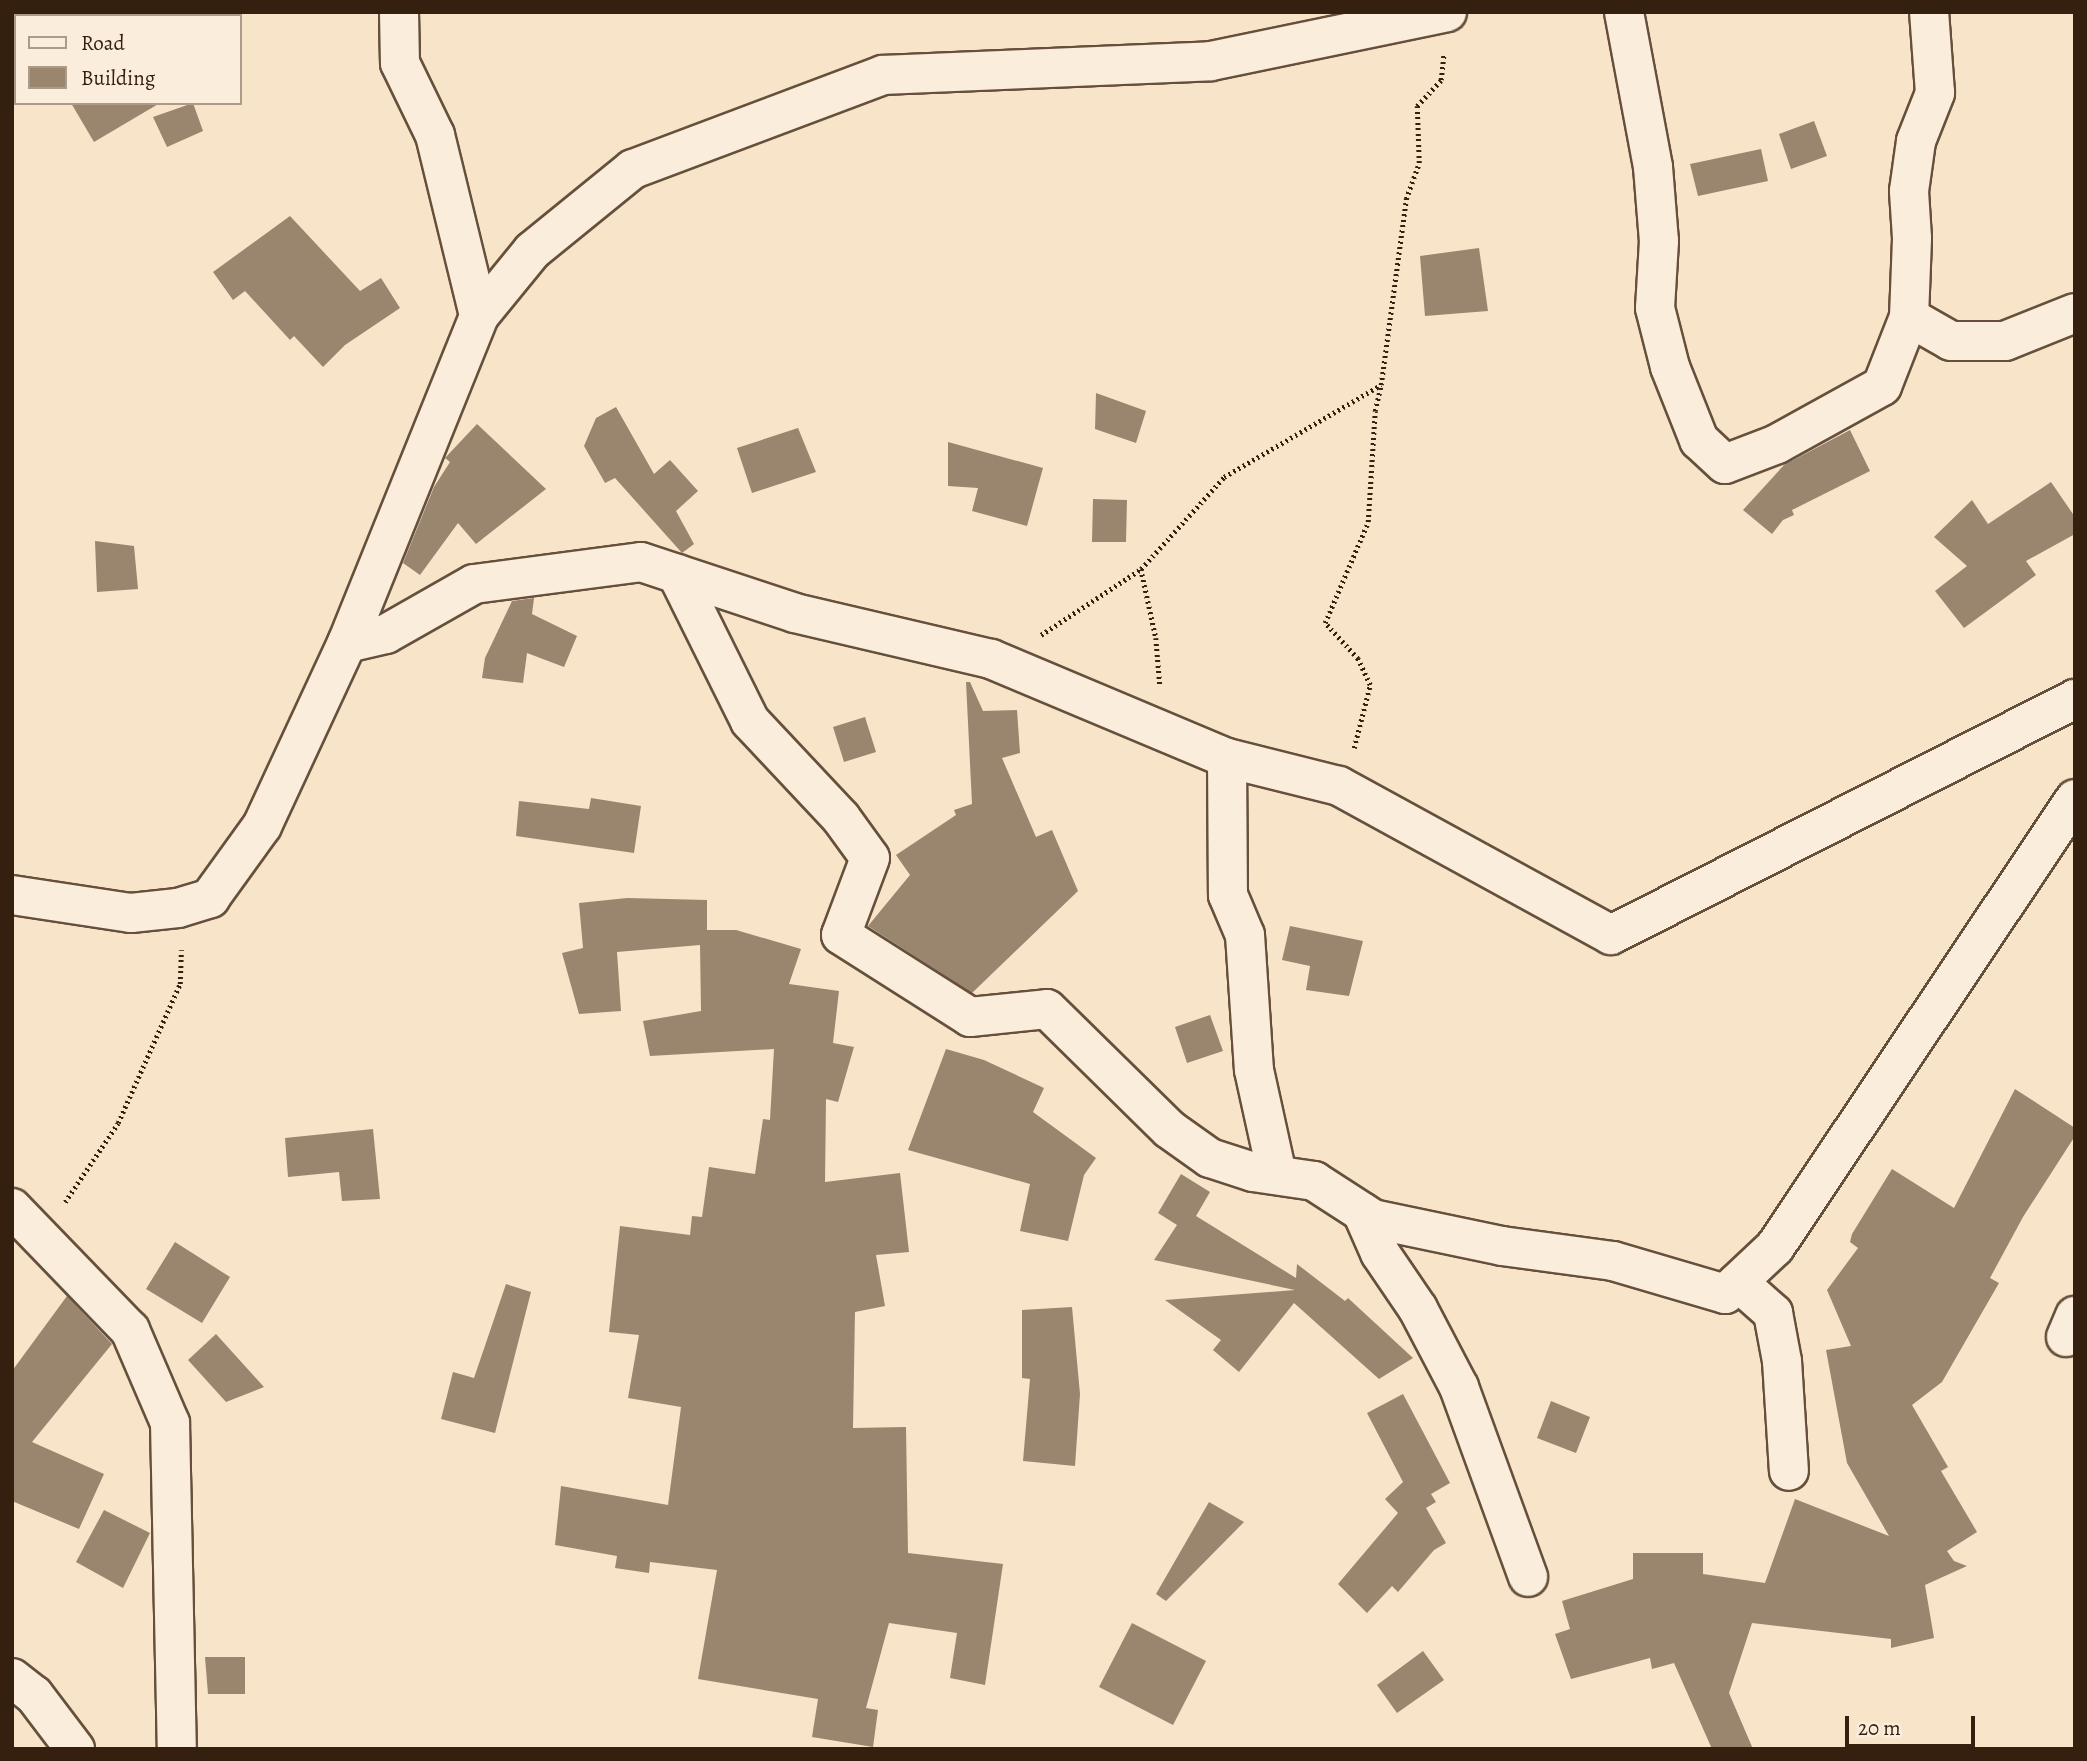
<!DOCTYPE html>
<html>
<head>
<meta charset="utf-8">
<style>
  body { margin:0 }
  #map { position:relative; width:2087px; height:1761px; overflow:hidden; background:#f8e4c8; font-family:Alegreya,serif }
  div>[style] { position:absolute }
  [style*='--x'] { left:calc(var(--x)*1px); top:calc(var(--y)*1px); width:calc(var(--w)*1px); rotate:calc(var(--a)*1deg) }
  .building>* { inset:0; background:#9a856f }
  .path>* { height:4.5px; margin-top:-2.25px; transform-origin:0; background:repeating-linear-gradient(90deg,#351f0e 0 2px,transparent 0 5.5px) }
  .roads { filter:drop-shadow(2px 0 #66503c) drop-shadow(-2px 0 #66503c) drop-shadow(0 2px #66503c) drop-shadow(0 -2px #66503c) }
  .minor>* { height:38px; margin:-19px; padding:0 19px; transform-origin:19px; border-radius:19px; background:#faeddb }
  span { translate:-50% -50%; white-space:nowrap; text-align:center; line-height:1.15; -webkit-text-stroke:5px #faeddb; paint-order:stroke }
  .frame { position:absolute; inset:0; border:14px solid #351f0e; pointer-events:none }
  .legend { position:absolute; left:14px; top:14px; width:228px; height:91px; box-sizing:border-box; background:#faeddb; border:2px solid #ab9b89; margin:0; padding:9px 12px; list-style:none; font-size:21px; color:#351f0e }
  .legend li { display:flex; align-items:center; gap:14px; height:35px }
  .legend b { width:35px; border:2px solid #ab9b89 }
  .scale { position:absolute; left:1845px; top:1716px; width:130px; height:32px; box-sizing:border-box; border:4px solid #351f0e; border-top:0; padding-left:9px; font-size:21px; line-height:24px; white-space:nowrap; color:#351f0e; -webkit-text-stroke:5px #faeddb; paint-order:stroke }
</style>
</head>
<body>
<div id="map">
  <div class="building">
    <i style="clip-path:polygon(71px 103px,160px 103px,94px 142px)"></i>
    <i style="clip-path:polygon(193px 103px,203px 131px,167px 147px,153px 117px)"></i>
    <i style="clip-path:polygon(1814px 121px,1827px 156px,1791px 169px,1779px 134px)"></i>
    <i style="clip-path:polygon(1761px 149px,1768px 181px,1698px 196px,1690px 164px)"></i>
    <i style="clip-path:polygon(290px 216px,360px 291px,381px 278px,400px 308px,345px 345px,323px 367px,294px 336px,290px 340px,245px 291px,233px 300px,213px 272px)"></i>
    <i style="clip-path:polygon(1479px 248px,1488px 311px,1425px 316px,1420px 256px)"></i>
    <i style="clip-path:polygon(1096px 393px,1146px 411px,1136px 443px,1095px 429px)"></i>
    <i style="clip-path:polygon(616px 407px,654px 474px,670px 460px,698px 491px,676px 511px,694px 544px,682px 553px,615px 478px,605px 483px,584px 446px,596px 418px)"></i>
    <i style="clip-path:polygon(477px 424px,546px 489px,476px 544px,458px 523px,420px 575px,403px 563px,434px 487px,450px 462px,445px 458px)"></i>
    <i style="clip-path:polygon(798px 428px,816px 472px,752px 493px,737px 448px)"></i>
    <i style="clip-path:polygon(1850px 430px,1870px 471px,1792px 510px,1794px 515px,1783px 520px,1772px 534px,1743px 510px,1784px 465px)"></i>
    <i style="clip-path:polygon(948px 442px,1043px 468px,1027px 526px,972px 511px,978px 488px,948px 486px)"></i>
    <i style="clip-path:polygon(2051px 482px,2075px 517px,2075px 534px,2026px 561px,2036px 575px,1964px 628px,1935px 591px,1967px 566px,1934px 537px,1972px 500px,1988px 524px)"></i>
    <i style="clip-path:polygon(1093px 499px,1127px 500px,1126px 542px,1092px 542px)"></i>
    <i style="clip-path:polygon(95px 541px,134px 546px,138px 589px,97px 592px)"></i>
    <i style="clip-path:polygon(534px 598px,532px 614px,577px 636px,564px 667px,527px 653px,523px 683px,482px 678px,485px 658px,512px 601px)"></i>
    <i style="clip-path:polygon(966px 682px,970px 682px,983px 711px,1017px 710px,1020px 753px,1002px 758px,1036px 837px,1052px 830px,1078px 891px,972px 993px,868px 926px,910px 875px,896px 855px,956px 815px,954px 810px,972px 804px)"></i>
    <i style="clip-path:polygon(865px 717px,876px 752px,844px 762px,833px 727px)"></i>
    <i style="clip-path:polygon(591px 798px,641px 806px,634px 853px,516px 836px,519px 801px,589px 809px)"></i>
    <i style="clip-path:polygon(627px 898px,707px 900px,707px 930px,736px 930px,801px 949px,789px 984px,839px 991px,833px 1043px,854px 1047px,838px 1102px,826px 1099px,825px 1182px,900px 1173px,909px 1252px,876px 1255px,885px 1306px,855px 1312px,853px 1428px,906px 1427px,908px 1553px,1003px 1564px,985px 1685px,950px 1678px,957px 1633px,889px 1623px,866px 1708px,878px 1710px,873px 1747px,812px 1737px,818px 1699px,698px 1679px,717px 1570px,650px 1562px,649px 1573px,615px 1568px,617px 1556px,555px 1545px,561px 1486px,668px 1505px,681px 1407px,628px 1398px,639px 1335px,609px 1332px,620px 1226px,690px 1235px,692px 1216px,702px 1217px,709px 1167px,755px 1174px,763px 1119px,770px 1120px,774px 1049px,650px 1056px,643px 1021px,701px 1011px,700px 945px,617px 952px,621px 1011px,579px 1014px,562px 953px,583px 948px,579px 903px)"></i>
    <i style="clip-path:polygon(1290px 926px,1363px 941px,1349px 996px,1306px 990px,1310px 966px,1282px 960px)"></i>
    <i style="clip-path:polygon(1210px 1015px,1223px 1051px,1187px 1063px,1175px 1027px)"></i>
    <i style="clip-path:polygon(946px 1049px,984px 1060px,1044px 1088px,1033px 1112px,1096px 1158px,1084px 1175px,1068px 1241px,1020px 1231px,1030px 1184px,908px 1150px)"></i>
    <i style="clip-path:polygon(2015px 1089px,2075px 1128px,2075px 1136px,2023px 1217px,1990px 1278px,1999px 1283px,1942px 1382px,1912px 1405px,1948px 1467px,1941px 1471px,1977px 1532px,1947px 1551px,1954px 1561px,1967px 1566px,1925px 1585px,1934px 1638px,1891px 1648px,1891px 1639px,1752px 1623px,1729px 1693px,1753px 1749px,1712px 1749px,1674px 1663px,1652px 1669px,1650px 1658px,1571px 1679px,1555px 1634px,1570px 1629px,1562px 1601px,1633px 1579px,1633px 1553px,1703px 1553px,1703px 1574px,1765px 1583px,1795px 1499px,1889px 1536px,1847px 1463px,1826px 1350px,1851px 1346px,1827px 1290px,1858px 1248px,1850px 1242px,1852px 1234px,1892px 1169px,1954px 1208px)"></i>
    <i style="clip-path:polygon(373px 1129px,380px 1199px,342px 1201px,339px 1172px,288px 1177px,285px 1138px)"></i>
    <i style="clip-path:polygon(1181px 1174px,1210px 1192px,1196px 1216px,1296px 1278px,1297px 1264px,1345px 1301px,1348px 1298px,1413px 1358px,1379px 1379px,1294px 1303px,1239px 1372px,1213px 1350px,1221px 1340px,1165px 1300px,1295px 1290px,1154px 1260px,1177px 1225px,1158px 1213px)"></i>
    <i style="clip-path:polygon(175px 1242px,230px 1277px,202px 1323px,146px 1289px)"></i>
    <i style="clip-path:polygon(506px 1284px,531px 1292px,495px 1433px,441px 1419px,453px 1372px,474px 1378px)"></i>
    <i style="clip-path:polygon(67px 1296px,112px 1344px,32px 1442px,104px 1474px,79px 1529px,12px 1501px,12px 1371px)"></i>
    <i style="clip-path:polygon(1072px 1307px,1080px 1394px,1075px 1466px,1023px 1461px,1030px 1379px,1022px 1378px,1022px 1310px)"></i>
    <i style="clip-path:polygon(216px 1334px,264px 1387px,226px 1402px,188px 1360px)"></i>
    <i style="clip-path:polygon(1403px 1394px,1450px 1483px,1431px 1494px,1436px 1502px,1426px 1508px,1446px 1543px,1434px 1550px,1398px 1592px,1392px 1586px,1367px 1613px,1338px 1584px,1398px 1513px,1385px 1499px,1403px 1482px,1367px 1413px)"></i>
    <i style="clip-path:polygon(1551px 1401px,1590px 1417px,1576px 1453px,1537px 1438px)"></i>
    <i style="clip-path:polygon(1209px 1502px,1244px 1522px,1166px 1601px,1156px 1594px)"></i>
    <i style="clip-path:polygon(104px 1510px,150px 1533px,123px 1588px,76px 1562px)"></i>
    <i style="clip-path:polygon(1132px 1623px,1206px 1661px,1173px 1725px,1099px 1687px)"></i>
    <i style="clip-path:polygon(1423px 1651px,1444px 1680px,1397px 1713px,1377px 1685px)"></i>
    <i style="clip-path:polygon(205px 1657px,245px 1657px,245px 1694px,208px 1694px)"></i>
  </div>
  <div class="path">
    <i style="--x:1141;--y:569;--w:71;--a:77.7"></i>
    <i style="--x:1156;--y:638;--w:48;--a:85.2"></i>
    <i style="--x:1041;--y:635;--w:120;--a:-33.4"></i>
    <i style="--x:1141;--y:569;--w:124;--a:-47.9"></i>
    <i style="--x:1224;--y:477;--w:182;--a:-30.4"></i>
    <i style="--x:1381;--y:385;--w:188;--a:-82.3"></i>
    <i style="--x:1406;--y:199;--w:38;--a:-70"></i>
    <i style="--x:1419;--y:163;--w:57;--a:-92"></i>
    <i style="--x:1417;--y:106;--w:35;--a:-47"></i>
    <i style="--x:1441;--y:80;--w:27;--a:-84"></i>
    <i style="--x:1354;--y:748;--w:65;--a:-75.7"></i>
    <i style="--x:1370;--y:685;--w:29;--a:-115"></i>
    <i style="--x:1358;--y:659;--w:49;--a:-132.5"></i>
    <i style="--x:1325;--y:623;--w:110;--a:-66.9"></i>
    <i style="--x:1368;--y:522;--w:111;--a:-86.4"></i>
    <i style="--x:1375;--y:411;--w:26;--a:-77"></i>
    <i style="--x:65;--y:1202;--w:95;--a:-56.1"></i>
    <i style="--x:118;--y:1123;--w:152;--a:-66"></i>
    <i style="--x:180;--y:984;--w:34;--a:-88"></i>
  </div>
  <div class="roads">
    <div class="minor">
      <i style="--x:399;--y:12;--w:51;--a:88.9"></i>
      <i style="--x:400;--y:63;--w:80;--a:64.1"></i>
      <i style="--x:435;--y:135;--w:186;--a:76.3"></i>
      <i style="--x:1624;--y:12;--w:158;--a:79.4"></i>
      <i style="--x:1653;--y:167;--w:74;--a:85.4"></i>
      <i style="--x:1659;--y:241;--w:67;--a:93.4"></i>
      <i style="--x:1655;--y:308;--w:61;--a:75.7"></i>
      <i style="--x:1670;--y:367;--w:79;--a:68.3"></i>
      <i style="--x:1699;--y:440;--w:35;--a:43"></i>
      <i style="--x:1725;--y:464;--w:56;--a:-21"></i>
      <i style="--x:1777;--y:444;--w:120;--a:-28.9"></i>
      <i style="--x:1882;--y:386;--w:74;--a:-68.6"></i>
      <i style="--x:1909;--y:317;--w:79;--a:-87.8"></i>
      <i style="--x:1912;--y:238;--w:47;--a:-93.7"></i>
      <i style="--x:1909;--y:191;--w:50;--a:-82"></i>
      <i style="--x:1916;--y:141;--w:52;--a:-68.4"></i>
      <i style="--x:1935;--y:93;--w:81;--a:-94.2"></i>
      <i style="--x:1909;--y:317;--w:48;--a:29.7"></i>
      <i style="--x:1951;--y:341;--w:54;--a:0"></i>
      <i style="--x:2005;--y:341;--w:75;--a:-21.8"></i>
      <i style="--x:677;--y:574;--w:164;--a:63.6"></i>
      <i style="--x:750;--y:721;--w:133;--a:46.8"></i>
      <i style="--x:841;--y:818;--w:49;--a:54.1"></i>
      <i style="--x:870;--y:858;--w:82;--a:110.6"></i>
      <i style="--x:841;--y:935;--w:153;--a:32.4"></i>
      <i style="--x:970;--y:1017;--w:77;--a:-5.9"></i>
      <i style="--x:1047;--y:1009;--w:171;--a:44.5"></i>
      <i style="--x:1169;--y:1129;--w:50;--a:35.3"></i>
      <i style="--x:1210;--y:1158;--w:45;--a:18"></i>
      <i style="--x:1253;--y:1172;--w:62;--a:8.4"></i>
      <i style="--x:1314;--y:1181;--w:70;--a:32.8"></i>
      <i style="--x:1373;--y:1219;--w:132;--a:11.8"></i>
      <i style="--x:1502;--y:1246;--w:112;--a:7.7"></i>
      <i style="--x:1613;--y:1261;--w:117;--a:16.4"></i>
      <i style="--x:1725;--y:1294;--w:69;--a:-43.2"></i>
      <i style="--x:1775;--y:1247;--w:539;--a:-56.19"></i>
      <i style="--x:347;--y:643;--w:40;--a:-13"></i>
      <i style="--x:386;--y:634;--w:101;--a:-29.6"></i>
      <i style="--x:474;--y:584;--w:168;--a:-7.5"></i>
      <i style="--x:641;--y:562;--w:162;--a:18.3"></i>
      <i style="--x:795;--y:613;--w:201;--a:13.2"></i>
      <i style="--x:991;--y:659;--w:256;--a:22.8"></i>
      <i style="--x:1227;--y:758;--w:115;--a:14"></i>
      <i style="--x:1339;--y:786;--w:310;--a:28.7"></i>
      <i style="--x:1611;--y:935;--w:521;--a:-26.96"></i>
      <i style="--x:1227;--y:758;--w:137;--a:89.6"></i>
      <i style="--x:1228;--y:895;--w:43;--a:67"></i>
      <i style="--x:1245;--y:935;--w:135;--a:86.2"></i>
      <i style="--x:1254;--y:1070;--w:107;--a:77.6"></i>
      <i style="--x:12;--y:895;--w:120;--a:8.6"></i>
      <i style="--x:131;--y:913;--w:47;--a:-6.1"></i>
      <i style="--x:178;--y:908;--w:34;--a:-17"></i>
      <i style="--x:210;--y:898;--w:89;--a:-54.2"></i>
      <i style="--x:262;--y:826;--w:202;--a:-65.1"></i>
      <i style="--x:347;--y:643;--w:353;--a:-68"></i>
      <i style="--x:479;--y:316;--w:84;--a:-50.8"></i>
      <i style="--x:532;--y:251;--w:130;--a:-39.1"></i>
      <i style="--x:633;--y:169;--w:267;--a:-20.6"></i>
      <i style="--x:883;--y:75;--w:328;--a:-2.4"></i>
      <i style="--x:1211;--y:61;--w:241;--a:-11.7"></i>
      <i style="--x:12;--y:1208;--w:170;--a:46"></i>
      <i style="--x:130;--y:1330;--w:101;--a:66.7"></i>
      <i style="--x:170;--y:1423;--w:326;--a:88.8"></i>
      <i style="--x:1362;--y:1212;--w:45;--a:66.3"></i>
      <i style="--x:1380;--y:1253;--w:68;--a:55.8"></i>
      <i style="--x:1418;--y:1309;--w:88;--a:62.3"></i>
      <i style="--x:1459;--y:1387;--w:202;--a:70"></i>
      <i style="--x:1738;--y:1282;--w:47;--a:41.5"></i>
      <i style="--x:1773;--y:1313;--w:49;--a:79.4"></i>
      <i style="--x:1782;--y:1361;--w:110;--a:86.4"></i>
      <i style="--x:2066;--y:1337;--w:23;--a:-67"></i>
      <i style="--x:12;--y:1678;--w:28;--a:38"></i>
      <i style="--x:34;--y:1695;--w:68;--a:52.8"></i>
    </div>
  </div>
  <div class="frame"></div>
  <ul class="legend">
  <li><b style="height:9px;background:#faeddb"></b>Road</li>
  <li><b style="height:19px;background:#9a856f"></b>Building</li>
  </ul>
  <div class="scale">20 m</div>
</div>
</body>
</html>
